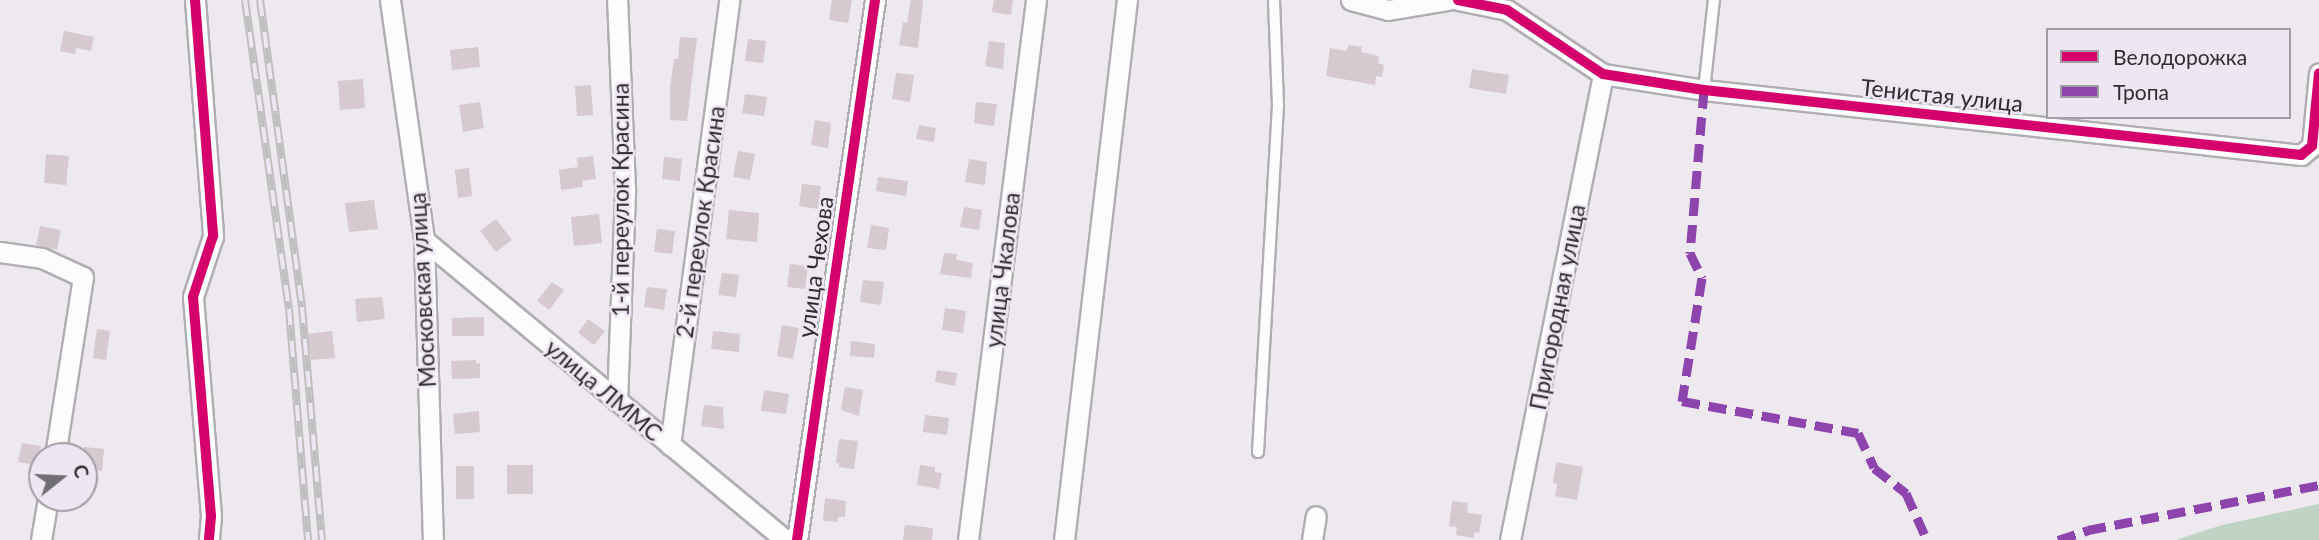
<!DOCTYPE html>
<html>
<head>
<meta charset="utf-8">
<style>
  body { margin:0 }
  #map { position:relative; width:2319px; height:540px; overflow:hidden; background:#ede9ef; font-family:Lato,sans-serif }
  div>[style] { position:absolute }
  [style*='--x'] { left:calc(var(--x)*1px); top:calc(var(--y)*1px); width:calc(var(--w)*1px); rotate:calc(var(--a)*1deg) }
  .green>* { inset:0; background:#bfd4c5 }
  .building>* { inset:0; background:#d6c9cf }
  .roads { filter:drop-shadow(2px 0 #b0aeb2) drop-shadow(-2px 0 #b0aeb2) drop-shadow(0 2px #b0aeb2) drop-shadow(0 -2px #b0aeb2) }
  .lane>* { height:10px; margin:-5px; padding:0 5px; transform-origin:5px; border-radius:5px; background:#fcfcfd }
  .street>* { height:19px; margin:-9.5px; padding:0 9.5px; transform-origin:9.5px; border-radius:9.5px; background:#fcfcfd }
  .rail>* { height:8px; margin-top:-4px; transform-origin:0; background:repeating-linear-gradient(90deg,#eee6f2 0 16px,#c0bfc0 0 32px); box-sizing:border-box; border-block:2px solid #c0bfc0 }
  .quiet>* { height:9px; margin-top:-4.5px; transform-origin:0; background:repeating-linear-gradient(90deg,#8e44ad 0 18px,transparent 0 27px) }
  .cycleway>* { height:10px; margin:-5px; padding:0 5px; transform-origin:5px; border-radius:5px; background:#d6006c }
  span { translate:-50% -50%; white-space:nowrap; text-align:center; line-height:1.15; -webkit-text-stroke:5px #eee6f2; paint-order:stroke }
  .street-label { font-size:23px; color:#302d31 }
  .legend { position:absolute; left:2046px; top:28px; width:245px; height:91px; box-sizing:border-box; background:#eee6f2; border:2px solid #a29ca5; margin:0; padding:9px 12px; list-style:none; font-size:21px; color:#302d31 }
  .legend li { display:flex; align-items:center; gap:14px; height:35px }
  .legend b { width:35px; border:2px solid #a29ca5 }
  .north { position:absolute; left:28px; top:442px; width:70px; height:70px; box-sizing:border-box; background:#eee6f2; border:2px solid #a29ca5; border-radius:50%; rotate:72deg; font-size:19px; font-weight:700; line-height:28px; text-align:center; color:#302d31 }
  .north::after { content:''; display:block; margin:auto; width:24px; height:32px; background:#726f74; clip-path:polygon(50% 0,100% 100%,50% 72%,0 100%) }
</style>
</head>
<body>
<div id="map">
  <div class="green">
    <i style="clip-path:polygon(2319px 504px,2319px 540px,2176px 540px,2222px 525px)"></i>
  </div>
  <div class="building">
    <i style="clip-path:polygon(832px 0,852px 0,848px 23px,829px 20px)"></i>
    <i style="clip-path:polygon(911px 0,923px 0,918px 48px,899px 45px,903px 22px,907px 23px)"></i>
    <i style="clip-path:polygon(994px 0,1013px 0,1011px 15px,992px 12px)"></i>
    <i style="clip-path:polygon(64px 31px,94px 37px,91px 51px,76px 48px,75px 54px,60px 51px)"></i>
    <i style="clip-path:polygon(680px 37px,697px 38px,687px 121px,670px 120px,670px 87px,674px 59px,678px 59px)"></i>
    <i style="clip-path:polygon(748px 39px,766px 41px,763px 63px,745px 61px)"></i>
    <i style="clip-path:polygon(989px 41px,1005px 43px,1003px 69px,985px 66px)"></i>
    <i style="clip-path:polygon(1348px 45px,1362px 47px,1361px 52px,1379px 56px,1378px 63px,1384px 65px,1382px 77px,1376px 76px,1375px 85px,1326px 76px,1330px 48px,1347px 51px)"></i>
    <i style="clip-path:polygon(478px 47px,480px 67px,452px 70px,450px 50px)"></i>
    <i style="clip-path:polygon(1472px 69px,1509px 75px,1506px 94px,1469px 88px)"></i>
    <i style="clip-path:polygon(896px 73px,914px 75px,910px 102px,892px 99px)"></i>
    <i style="clip-path:polygon(363px 79px,365px 108px,340px 110px,338px 81px)"></i>
    <i style="clip-path:polygon(591px 85px,593px 115px,577px 116px,575px 86px)"></i>
    <i style="clip-path:polygon(745px 94px,767px 97px,764px 116px,742px 113px)"></i>
    <i style="clip-path:polygon(480px 102px,484px 128px,463px 132px,459px 105px)"></i>
    <i style="clip-path:polygon(976px 102px,997px 104px,994px 126px,974px 123px)"></i>
    <i style="clip-path:polygon(815px 120px,831px 123px,828px 148px,811px 145px)"></i>
    <i style="clip-path:polygon(919px 125px,936px 128px,934px 142px,916px 139px)"></i>
    <i style="clip-path:polygon(738px 151px,755px 154px,750px 180px,733px 177px)"></i>
    <i style="clip-path:polygon(46px 154px,69px 156px,66px 185px,44px 183px)"></i>
    <i style="clip-path:polygon(593px 156px,596px 179px,582px 181px,583px 187px,561px 190px,559px 170px,578px 167px,577px 158px)"></i>
    <i style="clip-path:polygon(664px 157px,682px 159px,680px 181px,662px 179px)"></i>
    <i style="clip-path:polygon(969px 159px,987px 162px,985px 185px,965px 182px)"></i>
    <i style="clip-path:polygon(469px 168px,472px 196px,458px 198px,455px 170px)"></i>
    <i style="clip-path:polygon(878px 177px,908px 181px,906px 196px,876px 191px)"></i>
    <i style="clip-path:polygon(802px 184px,821px 186px,818px 209px,799px 206px)"></i>
    <i style="clip-path:polygon(374px 200px,378px 229px,349px 232px,345px 203px)"></i>
    <i style="clip-path:polygon(964px 207px,982px 210px,979px 230px,960px 227px)"></i>
    <i style="clip-path:polygon(729px 210px,759px 213px,757px 242px,726px 239px)"></i>
    <i style="clip-path:polygon(599px 214px,602px 243px,574px 246px,571px 217px)"></i>
    <i style="clip-path:polygon(496px 219px,512px 240px,496px 252px,480px 231px)"></i>
    <i style="clip-path:polygon(871px 225px,889px 228px,886px 250px,867px 248px)"></i>
    <i style="clip-path:polygon(40px 226px,61px 230px,57px 250px,36px 245px)"></i>
    <i style="clip-path:polygon(657px 229px,675px 231px,672px 254px,654px 252px)"></i>
    <i style="clip-path:polygon(944px 253px,957px 254px,956px 260px,973px 263px,971px 278px,940px 274px)"></i>
    <i style="clip-path:polygon(790px 264px,808px 266px,805px 289px,787px 287px)"></i>
    <i style="clip-path:polygon(722px 273px,739px 275px,736px 297px,718px 295px)"></i>
    <i style="clip-path:polygon(863px 280px,884px 282px,881px 305px,860px 302px)"></i>
    <i style="clip-path:polygon(552px 282px,564px 290px,549px 310px,537px 301px)"></i>
    <i style="clip-path:polygon(647px 287px,667px 289px,664px 310px,644px 307px)"></i>
    <i style="clip-path:polygon(382px 297px,385px 319px,357px 322px,355px 299px)"></i>
    <i style="clip-path:polygon(945px 308px,966px 311px,963px 333px,942px 330px)"></i>
    <i style="clip-path:polygon(484px 317px,484px 336px,452px 336px,452px 318px)"></i>
    <i style="clip-path:polygon(588px 319px,605px 331px,594px 345px,578px 333px)"></i>
    <i style="clip-path:polygon(782px 325px,799px 328px,793px 359px,777px 356px)"></i>
    <i style="clip-path:polygon(97px 329px,110px 331px,106px 360px,93px 358px)"></i>
    <i style="clip-path:polygon(332px 331px,335px 358px,311px 360px,308px 334px)"></i>
    <i style="clip-path:polygon(713px 331px,740px 334px,739px 352px,711px 349px)"></i>
    <i style="clip-path:polygon(851px 341px,875px 344px,874px 358px,850px 356px)"></i>
    <i style="clip-path:polygon(476px 360px,476px 364px,480px 363px,480px 378px,452px 379px,451px 361px)"></i>
    <i style="clip-path:polygon(937px 370px,957px 373px,955px 386px,935px 382px)"></i>
    <i style="clip-path:polygon(845px 387px,863px 390px,859px 416px,841px 410px)"></i>
    <i style="clip-path:polygon(764px 390px,789px 394px,786px 414px,761px 411px)"></i>
    <i style="clip-path:polygon(704px 405px,723px 407px,724px 429px,701px 426px)"></i>
    <i style="clip-path:polygon(479px 411px,480px 432px,455px 434px,453px 414px)"></i>
    <i style="clip-path:polygon(925px 415px,949px 418px,947px 435px,923px 432px)"></i>
    <i style="clip-path:polygon(839px 439px,858px 441px,854px 469px,839px 467px,839px 463px,836px 463px)"></i>
    <i style="clip-path:polygon(22px 443px,41px 446px,37px 465px,18px 462px)"></i>
    <i style="clip-path:polygon(84px 447px,104px 449px,102px 471px,84px 469px)"></i>
    <i style="clip-path:polygon(1556px 462px,1583px 467px,1577px 500px,1555px 496px,1557px 484px,1553px 483px)"></i>
    <i style="clip-path:polygon(507px 465px,533px 465px,533px 494px,507px 494px)"></i>
    <i style="clip-path:polygon(920px 465px,935px 467px,935px 472px,942px 473px,939px 489px,917px 485px)"></i>
    <i style="clip-path:polygon(456px 466px,474px 466px,474px 499px,456px 499px)"></i>
    <i style="clip-path:polygon(825px 498px,846px 501px,845px 517px,838px 517px,838px 522px,823px 521px)"></i>
    <i style="clip-path:polygon(1452px 501px,1468px 503px,1467px 513px,1482px 515px,1479px 533px,1474px 532px,1474px 538px,1456px 535px,1457px 527px,1449px 526px)"></i>
    <i style="clip-path:polygon(905px 525px,933px 528px,932px 540px,903px 540px)"></i>
  </div>
  <div class="roads">
    <div class="lane">
      <i style="--x:1704;--y:90;--w:91;--a:-83.7"></i>
      <i style="--x:1258;--y:452;--w:348;--a:-86.7"></i>
      <i style="--x:1278;--y:105;--w:105;--a:-92.2"></i>
    </div>
    <div class="street">
      <i style="--x:195;--y:0;--w:237;--a:85.6"></i>
      <i style="--x:213;--y:236;--w:64;--a:108.2"></i>
      <i style="--x:193;--y:297;--w:220;--a:85.3"></i>
      <i style="--x:211;--y:516;--w:24;--a:95"></i>
      <i style="--x:390;--y:0;--w:242;--a:81.9"></i>
      <i style="--x:424;--y:240;--w:300;--a:88.3"></i>
      <i style="--x:1351;--y:0;--w:38;--a:15"></i>
      <i style="--x:1388;--y:10;--w:61;--a:-9.5"></i>
      <i style="--x:1458;--y:0;--w:50;--a:11.5"></i>
      <i style="--x:1507;--y:10;--w:115;--a:33.7"></i>
      <i style="--x:1603;--y:74;--w:102;--a:9"></i>
      <i style="--x:1704;--y:90;--w:601;--a:6.21"></i>
      <i style="--x:2301;--y:155;--w:14;--a:-39"></i>
      <i style="--x:2312;--y:146;--w:73;--a:-84.5"></i>
      <i style="--x:424;--y:240;--w:469;--a:39.7"></i>
      <i style="--x:0;--y:252;--w:42;--a:8.1"></i>
      <i style="--x:42;--y:258;--w:45;--a:24.9"></i>
      <i style="--x:83;--y:277;--w:181;--a:98.9"></i>
      <i style="--x:617;--y:401;--w:213;--a:-87.8"></i>
      <i style="--x:625;--y:188;--w:188;--a:-92.4"></i>
      <i style="--x:670;--y:445;--w:449;--a:-82.4"></i>
      <i style="--x:41;--y:540;--w:43;--a:-80.5"></i>
      <i style="--x:797;--y:540;--w:546;--a:-81.78"></i>
      <i style="--x:968;--y:540;--w:544;--a:-82.82"></i>
      <i style="--x:1064;--y:540;--w:544;--a:-83.35"></i>
      <i style="--x:1312;--y:540;--w:24;--a:-81"></i>
      <i style="--x:1510;--y:540;--w:475;--a:-78.7"></i>
    </div>
  </div>
  <div class="rail">
    <i style="--x:245;--y:0;--w:312;--a:81.9"></i>
    <i style="--x:289;--y:309;--w:232;--a:85.3"></i>
    <i style="--x:260;--y:0;--w:310;--a:82.2"></i>
    <i style="--x:302;--y:307;--w:234;--a:85.1"></i>
  </div>
  <div class="quiet">
    <i style="--x:1704;--y:90;--w:164;--a:94.9"></i>
    <i style="--x:1690;--y:253;--w:28;--a:64"></i>
    <i style="--x:1702;--y:278;--w:125;--a:99.2"></i>
    <i style="--x:1682;--y:401;--w:179;--a:10.3"></i>
    <i style="--x:1858;--y:433;--w:38;--a:65"></i>
    <i style="--x:1874;--y:468;--w:41;--a:38"></i>
    <i style="--x:1906;--y:493;--w:51;--a:65.9"></i>
    <i style="--x:2058;--y:540;--w:32;--a:-18"></i>
    <i style="--x:2088;--y:530;--w:235;--a:-11"></i>
  </div>
  <div class="cycleway">
    <i style="--x:195;--y:0;--w:237;--a:85.6"></i>
    <i style="--x:213;--y:236;--w:64;--a:108.2"></i>
    <i style="--x:193;--y:297;--w:220;--a:85.3"></i>
    <i style="--x:211;--y:516;--w:24;--a:95"></i>
    <i style="--x:1458;--y:0;--w:50;--a:11.5"></i>
    <i style="--x:1507;--y:10;--w:115;--a:33.7"></i>
    <i style="--x:1603;--y:74;--w:102;--a:9"></i>
    <i style="--x:1704;--y:90;--w:601;--a:6.21"></i>
    <i style="--x:2301;--y:155;--w:14;--a:-39"></i>
    <i style="--x:2312;--y:146;--w:73;--a:-84.5"></i>
    <i style="--x:797;--y:540;--w:546;--a:-81.78"></i>
  </div>
  <div class="street-label">
    <span style="left:1942px;top:95px;rotate:6deg">Тенистая улица</span>
    <span style="left:620px;top:200px;rotate:-90deg">1-й переулок Красина</span>
    <span style="left:700px;top:222px;rotate:-82deg">2-й переулок Красина</span>
    <span style="left:815px;top:267px;rotate:-82deg">улица Чехова</span>
    <span style="left:1002px;top:270px;rotate:-83deg">улица Чкалова</span>
    <span style="left:422px;top:290px;rotate:-93deg">Московская улица</span>
    <span style="left:1557px;top:307px;rotate:-79deg">Пригородная улица</span>
    <span style="left:604px;top:390px;rotate:40deg">улица ЛММС</span>
  </div>
  <ul class="legend">
  <li><b style="height:9px;background:#d6006c"></b>Велодорожка</li>
  <li><b style="height:9px;background:#8e44ad"></b>Тропа</li>
  </ul>
  <div class="north">С</div>
</div>
</body>
</html>
